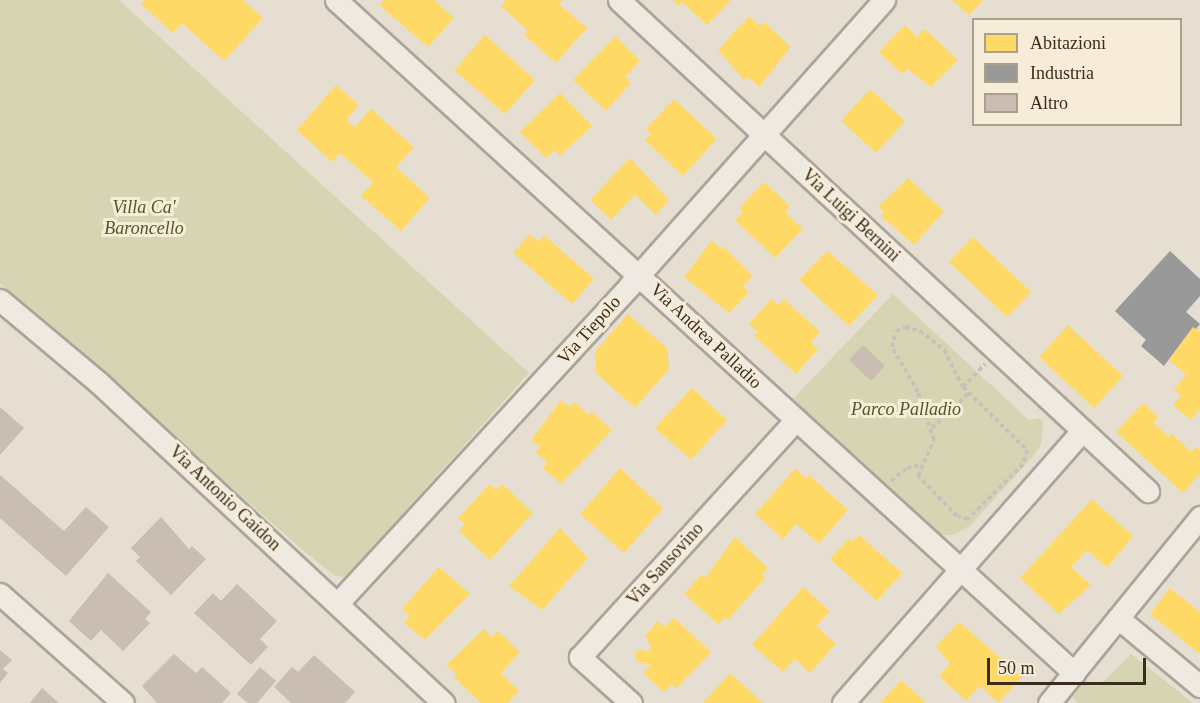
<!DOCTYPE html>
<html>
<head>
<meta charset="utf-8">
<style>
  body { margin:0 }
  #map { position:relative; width:1200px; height:703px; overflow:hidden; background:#e6dfd1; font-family:Georgia,serif }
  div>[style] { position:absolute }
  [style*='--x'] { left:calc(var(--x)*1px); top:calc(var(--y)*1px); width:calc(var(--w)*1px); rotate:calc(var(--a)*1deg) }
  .green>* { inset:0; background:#d6d5b3 }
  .homes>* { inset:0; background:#ffd966 }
  .industry>* { inset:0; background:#999 }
  .building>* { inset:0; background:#cabdb1 }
  .path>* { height:4px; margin-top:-2px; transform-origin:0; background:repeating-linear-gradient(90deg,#c7c1b9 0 4.5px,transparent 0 7.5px) }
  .roads { filter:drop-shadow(2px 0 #aca499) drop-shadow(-2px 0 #aca499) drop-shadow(0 2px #aca499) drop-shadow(0 -2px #aca499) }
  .minor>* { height:21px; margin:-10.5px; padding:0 10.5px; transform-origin:10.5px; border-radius:10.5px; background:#eeeae2 }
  span { translate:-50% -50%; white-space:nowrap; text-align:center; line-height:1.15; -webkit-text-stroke:6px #f6ecd8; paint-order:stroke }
  .park-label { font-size:18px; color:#4d5827; font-style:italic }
  .street-label { font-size:18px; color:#3b2c20 }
  .legend { position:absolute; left:972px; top:18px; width:210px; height:108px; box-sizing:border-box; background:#f6ecd8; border:2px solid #ab9f8e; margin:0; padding:8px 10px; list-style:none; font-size:18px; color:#3b2c20 }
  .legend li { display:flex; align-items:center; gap:12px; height:30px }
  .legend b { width:30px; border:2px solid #ab9f8e }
  .scale { position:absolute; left:987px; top:658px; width:159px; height:27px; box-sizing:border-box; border:3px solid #3b2c20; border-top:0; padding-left:8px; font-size:18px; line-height:21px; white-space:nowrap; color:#3b2c20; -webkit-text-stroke:4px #f6ecd8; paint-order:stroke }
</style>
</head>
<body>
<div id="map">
  <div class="green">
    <i style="clip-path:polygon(0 0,119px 0,529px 373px,346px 577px,335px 576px,305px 552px,0 283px)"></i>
    <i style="clip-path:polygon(893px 294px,1029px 420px,1040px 418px,1043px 423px,1041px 444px,1035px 454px,969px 527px,953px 535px,933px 535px,788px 404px)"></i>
    <i style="clip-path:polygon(1131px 654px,1193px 703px,1078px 703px,1072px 698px,1083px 684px,1099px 686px)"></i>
  </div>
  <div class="homes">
    <i style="clip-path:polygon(144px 0,243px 0,263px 18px,224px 61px,182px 23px,173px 33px,141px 4px)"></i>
    <i style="clip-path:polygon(384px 0,434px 0,454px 18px,428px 47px,379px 5px)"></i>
    <i style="clip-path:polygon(506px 0,562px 0,559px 4px,587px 28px,556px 63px,524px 35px,528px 31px,501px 6px)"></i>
    <i style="clip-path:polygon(673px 0,731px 0,707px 25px,682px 2px,679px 6px)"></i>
    <i style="clip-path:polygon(952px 0,983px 0,969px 15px)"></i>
    <i style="clip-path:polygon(749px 16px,760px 26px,764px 22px,791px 47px,759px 87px,749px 77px,745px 81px,718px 50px)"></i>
    <i style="clip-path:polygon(905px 25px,917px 37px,925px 29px,958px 60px,931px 87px,907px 69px,902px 74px,879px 52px)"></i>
    <i style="clip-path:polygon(485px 35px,535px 80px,505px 114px,454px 70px)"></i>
    <i style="clip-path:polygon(615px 36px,640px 61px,625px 77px,631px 83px,606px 111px,573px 80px)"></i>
    <i style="clip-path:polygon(336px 85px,359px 105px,346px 120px,355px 127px,371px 109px,414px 147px,396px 167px,430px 198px,401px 231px,361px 196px,373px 182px,340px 153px,332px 162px,297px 130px)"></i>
    <i style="clip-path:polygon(870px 89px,905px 121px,876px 153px,841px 121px)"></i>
    <i style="clip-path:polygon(560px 93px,592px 126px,560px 156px,555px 150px,546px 158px,520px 132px)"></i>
    <i style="clip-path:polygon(674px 99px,717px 139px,683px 176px,645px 140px,651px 134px,646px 129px)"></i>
    <i style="clip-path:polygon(630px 158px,669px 200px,656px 215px,635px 195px,611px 220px,590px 200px)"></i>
    <i style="clip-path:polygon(908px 178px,944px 211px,914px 245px,881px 216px,884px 212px,878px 207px)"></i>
    <i style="clip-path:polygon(764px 182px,790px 206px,785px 212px,803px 229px,775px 258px,735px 220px,743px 212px,739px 208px)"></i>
    <i style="clip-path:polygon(530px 234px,538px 242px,544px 235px,594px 279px,572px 304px,513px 253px)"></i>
    <i style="clip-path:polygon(973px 237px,1031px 292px,1007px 317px,949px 262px)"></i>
    <i style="clip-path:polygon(712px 240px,721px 249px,723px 246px,753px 276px,743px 286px,749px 292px,729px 313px,684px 277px)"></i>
    <i style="clip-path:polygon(827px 251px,878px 295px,849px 326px,799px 280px)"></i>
    <i style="clip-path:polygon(771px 299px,778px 305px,784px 299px,820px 332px,811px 342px,818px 349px,796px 374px,754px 336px,758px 332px,749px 324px)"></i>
    <i style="clip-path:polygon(628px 314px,667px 348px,669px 369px,635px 408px,596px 373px,595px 352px)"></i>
    <i style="clip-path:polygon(1068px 325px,1123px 376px,1094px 408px,1039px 357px)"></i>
    <i style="clip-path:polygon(1193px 327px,1200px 332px,1200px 409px,1191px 420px,1173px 405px,1181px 396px,1174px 390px,1186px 374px,1169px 360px)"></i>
    <i style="clip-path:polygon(692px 388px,727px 420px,691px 460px,655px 428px)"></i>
    <i style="clip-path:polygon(561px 400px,570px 407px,574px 402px,589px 415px,592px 412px,612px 430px,561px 484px,543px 468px,547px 462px,535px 452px,540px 447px,531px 440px)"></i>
    <i style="clip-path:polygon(1143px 403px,1158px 417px,1153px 423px,1169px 437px,1172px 434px,1191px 452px,1196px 447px,1200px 451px,1200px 474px,1183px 493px,1116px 432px)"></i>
    <i style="clip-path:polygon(620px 468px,663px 508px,624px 553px,580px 514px)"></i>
    <i style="clip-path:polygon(795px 469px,806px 478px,809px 475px,848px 510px,819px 544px,796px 524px,783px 539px,755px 514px)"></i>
    <i style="clip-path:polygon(490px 484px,496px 490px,502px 484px,533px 513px,490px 560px,459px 531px,465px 524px,458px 518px)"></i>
    <i style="clip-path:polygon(1092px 499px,1133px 536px,1107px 568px,1087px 550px,1071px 567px,1091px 585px,1059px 614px,1020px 578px)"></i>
    <i style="clip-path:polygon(560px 528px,588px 558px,542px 610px,509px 586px)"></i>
    <i style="clip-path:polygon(859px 535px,902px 573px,877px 601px,830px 559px,849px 538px,853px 542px)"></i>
    <i style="clip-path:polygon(735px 537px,768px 568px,762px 575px,765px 578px,728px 620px,725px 617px,718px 624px,684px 594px,701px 575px,705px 578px)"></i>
    <i style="clip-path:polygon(439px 567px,470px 594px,425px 640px,404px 623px,410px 616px,402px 609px)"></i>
    <i style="clip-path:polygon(803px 587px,830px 611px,816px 626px,836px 644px,810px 673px,795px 659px,783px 672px,752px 645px)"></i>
    <i style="clip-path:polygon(1170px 588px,1200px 612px,1200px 654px,1150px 614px)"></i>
    <i style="clip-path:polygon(674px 618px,711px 652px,676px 689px,671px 684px,664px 692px,643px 673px,651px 665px,638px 662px,634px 654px,641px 649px,648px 652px,651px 646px,645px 636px,658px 621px,665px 627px)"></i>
    <i style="clip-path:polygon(959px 622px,1022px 677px,998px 703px,980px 686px,966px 701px,939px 676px,950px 664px,936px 646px)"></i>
    <i style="clip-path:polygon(484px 629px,492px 637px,498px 631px,520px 652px,501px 673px,519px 691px,508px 703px,481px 703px,454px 677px,457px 674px,446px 665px)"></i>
    <i style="clip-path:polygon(730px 673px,763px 703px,703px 703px)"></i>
    <i style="clip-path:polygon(901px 680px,926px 703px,880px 703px)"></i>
  </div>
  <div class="industry">
    <i style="clip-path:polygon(1170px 251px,1200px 279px,1200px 296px,1186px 312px,1200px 324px,1196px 329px,1193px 327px,1164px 366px,1141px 346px,1146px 340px,1115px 311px)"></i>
  </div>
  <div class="building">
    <i style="clip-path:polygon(863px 345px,885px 366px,871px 381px,849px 360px)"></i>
    <i style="clip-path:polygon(0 407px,24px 428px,0 455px)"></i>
    <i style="clip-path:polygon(0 475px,64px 531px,86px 507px,109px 527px,66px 576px,0 518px)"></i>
    <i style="clip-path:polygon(161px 517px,189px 549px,192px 546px,206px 559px,171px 595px,136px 561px,140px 557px,131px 548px)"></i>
    <i style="clip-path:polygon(108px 573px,151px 612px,145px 619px,150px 623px,123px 651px,101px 630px,91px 641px,69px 621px)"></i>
    <i style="clip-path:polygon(237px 584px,277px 621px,260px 639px,268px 647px,251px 665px,194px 613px,213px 593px,221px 601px)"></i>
    <i style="clip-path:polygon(0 650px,12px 660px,3px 669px,8px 673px,0 683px)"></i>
    <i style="clip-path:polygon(174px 654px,196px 673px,202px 667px,231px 693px,222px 703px,157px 703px,142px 686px)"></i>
    <i style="clip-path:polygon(314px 655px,355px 692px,345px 703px,291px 703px,274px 687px,292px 667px,298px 672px)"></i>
    <i style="clip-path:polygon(260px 667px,276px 681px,257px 703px,248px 703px,237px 694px)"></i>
    <i style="clip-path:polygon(42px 688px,59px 703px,30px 703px)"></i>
  </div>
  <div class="path">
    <i style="--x:905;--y:327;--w:16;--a:15"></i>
    <i style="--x:920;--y:331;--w:31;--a:38"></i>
    <i style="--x:944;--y:350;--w:42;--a:62.8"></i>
    <i style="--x:963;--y:387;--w:90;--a:44.5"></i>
    <i style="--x:1027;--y:450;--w:15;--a:106"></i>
    <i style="--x:1023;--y:464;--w:78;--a:135"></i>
    <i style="--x:968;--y:519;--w:11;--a:-165"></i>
    <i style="--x:957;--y:516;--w:56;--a:-134.3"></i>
    <i style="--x:918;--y:476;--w:39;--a:-66"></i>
    <i style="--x:934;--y:440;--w:51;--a:-108.4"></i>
    <i style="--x:918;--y:392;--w:52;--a:-120"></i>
    <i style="--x:892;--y:347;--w:16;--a:-76"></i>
    <i style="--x:896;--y:331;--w:10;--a:-24"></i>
    <i style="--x:963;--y:387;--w:32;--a:-46"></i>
    <i style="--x:932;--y:428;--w:51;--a:-43.4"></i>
    <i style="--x:891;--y:481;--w:21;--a:-39"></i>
    <i style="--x:907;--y:468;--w:16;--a:-14"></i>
  </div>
  <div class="roads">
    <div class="minor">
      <i style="--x:336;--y:0;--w:999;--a:42.36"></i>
      <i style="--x:619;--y:0;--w:722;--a:42.87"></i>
      <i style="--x:0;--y:300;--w:128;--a:39.9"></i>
      <i style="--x:98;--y:382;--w:472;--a:42.9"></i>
      <i style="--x:0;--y:594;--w:164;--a:41.5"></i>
      <i style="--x:338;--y:603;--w:432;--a:-47.4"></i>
      <i style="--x:630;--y:285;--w:382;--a:-48.3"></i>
      <i style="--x:1118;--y:618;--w:107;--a:39.7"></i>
      <i style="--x:631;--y:703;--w:69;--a:-138"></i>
      <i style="--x:580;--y:657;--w:321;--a:-47.7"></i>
      <i style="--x:843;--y:703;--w:362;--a:-48.7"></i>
      <i style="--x:1049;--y:703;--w:240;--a:-50.9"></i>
    </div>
  </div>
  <div class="park-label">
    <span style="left:144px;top:218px">Villa Ca'<br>Baroncello</span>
    <span style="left:906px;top:409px">Parco Palladio</span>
  </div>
  <div class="street-label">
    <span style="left:851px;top:215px;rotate:43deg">Via Luigi Bernini</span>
    <span style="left:589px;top:330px;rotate:-48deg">Via Tiepolo</span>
    <span style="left:706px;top:336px;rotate:43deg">Via Andrea Palladio</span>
    <span style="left:225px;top:498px;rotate:43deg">Via Antonio Gaidon</span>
    <span style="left:665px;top:564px;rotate:-48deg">Via Sansovino</span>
  </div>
  <ul class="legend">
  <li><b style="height:16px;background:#ffd966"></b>Abitazioni</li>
  <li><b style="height:16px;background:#999"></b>Industria</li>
  <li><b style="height:16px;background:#cabdb1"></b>Altro</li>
  </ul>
  <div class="scale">50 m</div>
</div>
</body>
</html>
